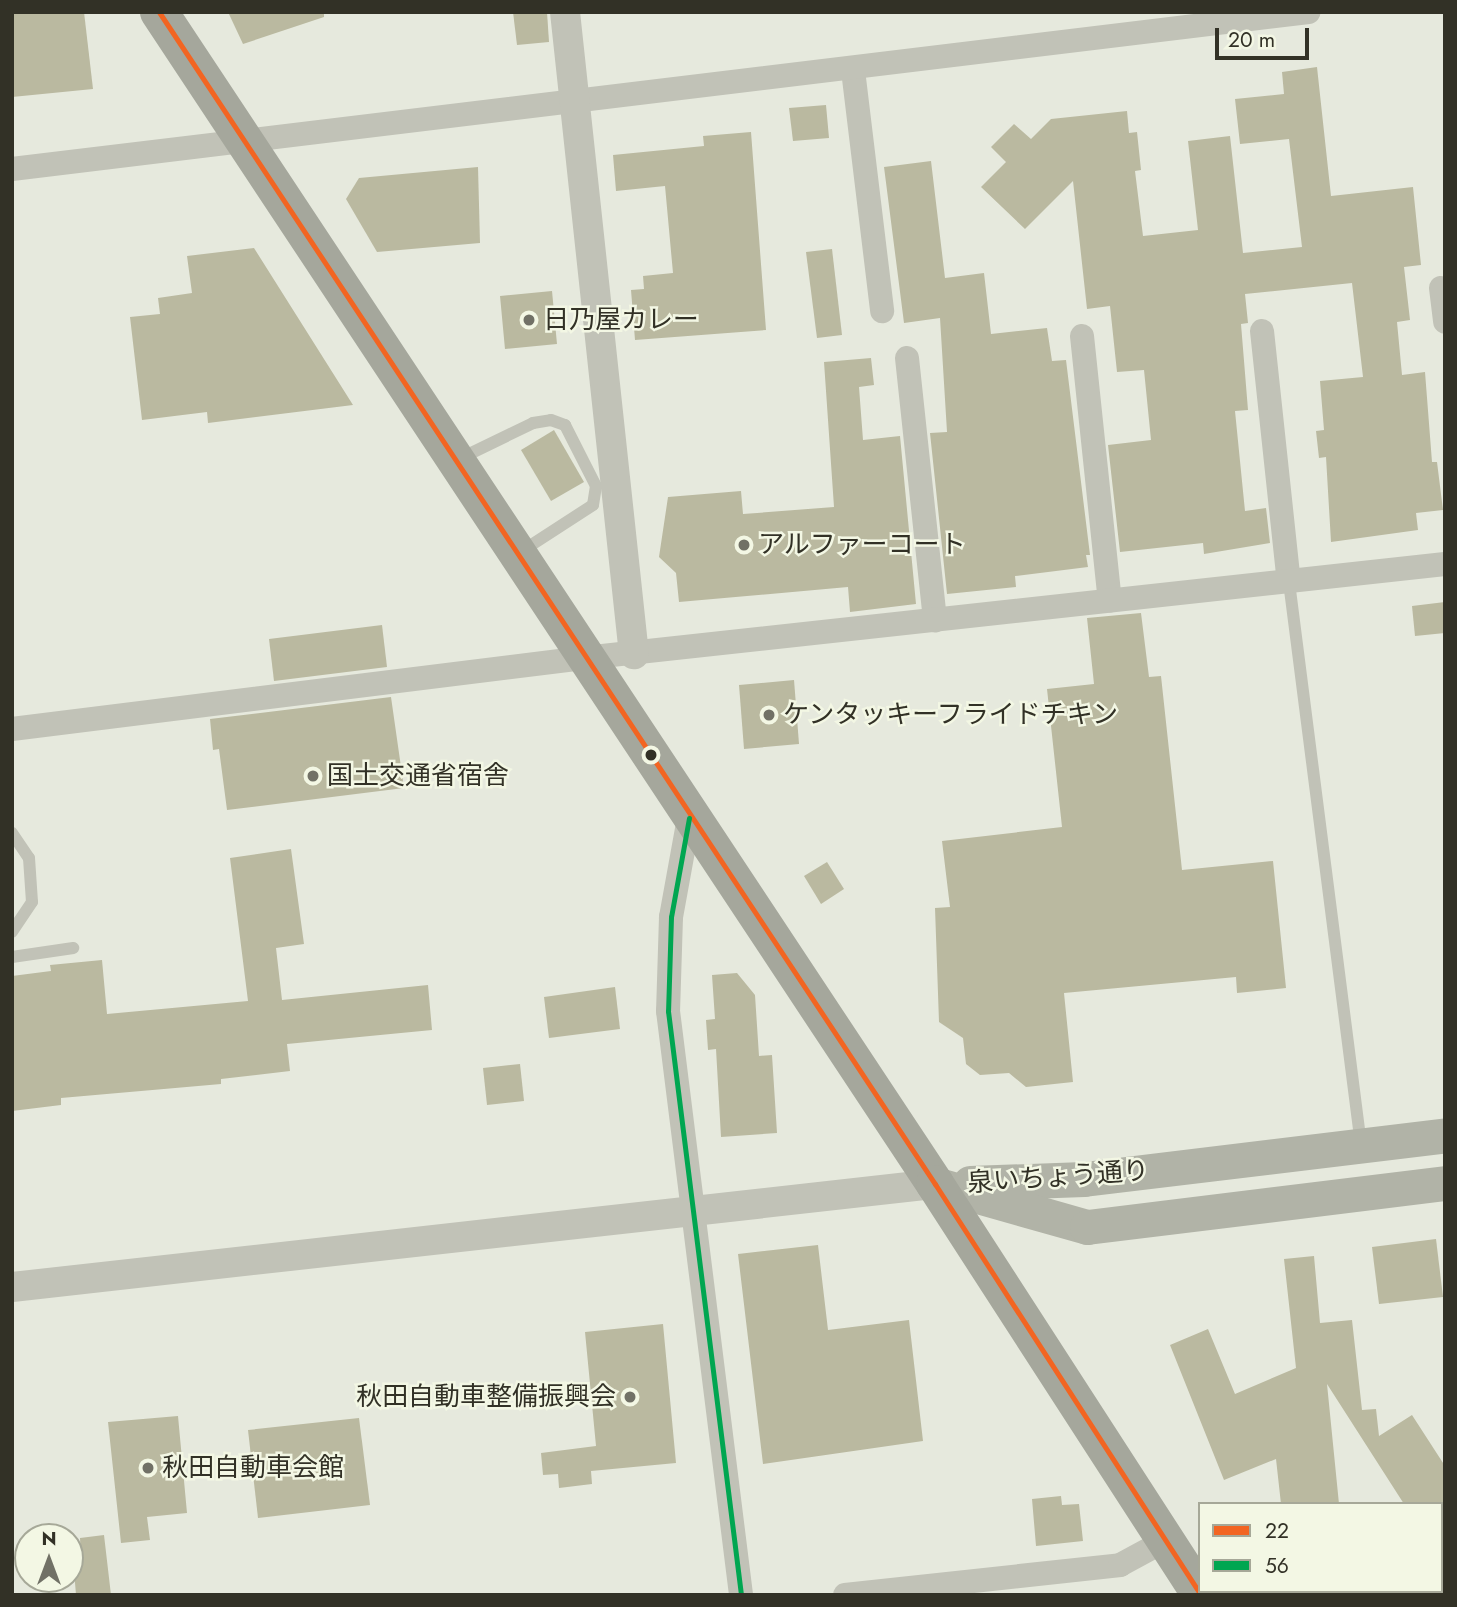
<!DOCTYPE html>
<html>
<head>
<meta charset="utf-8">
<style>
  body { margin:0 }
  #map { position:relative; width:1457px; height:1607px; overflow:hidden; background:#e6e9dd; font-family:Jost,"Noto Sans JP",sans-serif }
  div>[style] { position:absolute }
  [style*='--x'] { left:calc(var(--x)*1px); top:calc(var(--y)*1px); width:calc(var(--w)*1px); rotate:calc(var(--a)*1deg) }
  .building>* { inset:0; background:#bab9a0 }
  .service>* { height:12px; margin:-6px; padding:0 6px; transform-origin:6px; border-radius:6px; background:#c1c2b7 }
  .minor>* { height:24px; margin:-12px; padding:0 12px; transform-origin:12px; border-radius:12px; background:#c1c2b7 }
  .tertiary>* { height:30px; margin:-15px; padding:0 15px; transform-origin:15px; border-radius:15px; background:#c1c2b7 }
  .secondary>* { height:35px; margin:-17.5px; padding:0 17.5px; transform-origin:17.5px; border-radius:17.5px; background:#b1b3a7 }
  .primary>* { height:38px; margin:-19px; padding:0 19px; transform-origin:19px; border-radius:19px; background:#a5a79c }
  .bus-1>* { height:5px; margin:-2.5px; padding:0 2.5px; transform-origin:2.5px; border-radius:2.5px; background:#f26522 }
  .bus-2>* { height:5px; margin:-2.5px; padding:0 2.5px; transform-origin:2.5px; border-radius:2.5px; background:#00a651 }
  .dots>* { width:19px; height:19px; translate:-50% -50%; box-sizing:border-box; border:4px solid #f3f7e4; border-radius:50% }
  span { translate:-50% -50%; white-space:nowrap; text-align:center; line-height:1.15; -webkit-text-stroke:5px #f3f7e4; paint-order:stroke }
  .poi-label { font-size:26px; color:#323126 }
  .left { translate:0 -50%; text-align:left }
  .right { translate:-100% -50%; text-align:right }
  .street-label { font-size:26px; color:#323126 }
  .frame { position:absolute; inset:0; border:14px solid #323126; pointer-events:none }
  .legend { position:absolute; left:1198px; top:1502px; width:245px; height:91px; box-sizing:border-box; background:#f3f7e4; border:2px solid #a6a898; margin:0; padding:9px 12px; list-style:none; font-size:21px; color:#323126 }
  .legend li { display:flex; align-items:center; gap:14px; height:35px }
  .legend b { width:35px; border:2px solid #a6a898 }
  .north { position:absolute; left:14px; top:1523px; width:70px; height:70px; box-sizing:border-box; background:#f3f7e4; border:2px solid #a6a898; border-radius:50%; rotate:0deg; font-size:19px; font-weight:700; line-height:28px; text-align:center; color:#323126 }
  .north::after { content:''; display:block; margin:auto; width:24px; height:32px; background:#717166; clip-path:polygon(50% 0,100% 100%,50% 72%,0 100%) }
  .scale { position:absolute; left:1215px; top:28px; width:94px; height:32px; box-sizing:border-box; border:4px solid #323126; border-top:0; padding-left:9px; font-size:21px; line-height:24px; white-space:nowrap; color:#323126; -webkit-text-stroke:5px #f3f7e4; paint-order:stroke }
</style>
</head>
<body>
<div id="map">
  <div class="building">
    <i style="clip-path:polygon(12px 12px,84px 12px,93px 89px,12px 97px)"></i>
    <i style="clip-path:polygon(228px 12px,324px 12px,324px 17px,243px 44px)"></i>
    <i style="clip-path:polygon(513px 12px,547px 12px,549px 42px,517px 45px)"></i>
    <i style="clip-path:polygon(1317px 67px,1331px 196px,1413px 187px,1421px 265px,1404px 267px,1410px 320px,1397px 322px,1402px 375px,1425px 372px,1432px 462px,1437px 462px,1443px 510px,1416px 513px,1418px 530px,1331px 542px,1326px 457px,1319px 458px,1316px 431px,1324px 430px,1320px 381px,1363px 377px,1352px 283px,1245px 294px,1248px 323px,1241px 324px,1248px 410px,1235px 411px,1245px 511px,1266px 508px,1270px 543px,1204px 554px,1203px 543px,1120px 552px,1108px 445px,1151px 440px,1144px 370px,1117px 372px,1110px 306px,1087px 309px,1073px 181px,1025px 229px,981px 187px,1006px 162px,991px 147px,1014px 124px,1031px 139px,1051px 119px,1127px 111px,1129px 133px,1137px 132px,1141px 170px,1135px 171px,1143px 236px,1198px 230px,1188px 141px,1230px 136px,1243px 253px,1302px 247px,1289px 139px,1240px 144px,1235px 99px,1284px 94px,1282px 72px)"></i>
    <i style="clip-path:polygon(826px 105px,829px 138px,793px 141px,789px 108px)"></i>
    <i style="clip-path:polygon(751px 132px,766px 330px,635px 340px,631px 290px,644px 289px,643px 276px,673px 273px,665px 186px,616px 191px,613px 155px,704px 146px,703px 136px)"></i>
    <i style="clip-path:polygon(931px 161px,945px 278px,984px 273px,991px 334px,1047px 328px,1052px 361px,1066px 360px,1090px 555px,1086px 555px,1088px 567px,1015px 576px,1016px 587px,947px 594px,930px 433px,947px 432px,940px 318px,904px 323px,884px 167px)"></i>
    <i style="clip-path:polygon(478px 167px,480px 243px,377px 252px,346px 199px,359px 178px)"></i>
    <i style="clip-path:polygon(254px 248px,353px 405px,208px 423px,207px 412px,142px 420px,130px 317px,160px 314px,158px 298px,192px 293px,187px 256px)"></i>
    <i style="clip-path:polygon(832px 249px,842px 335px,817px 338px,806px 252px)"></i>
    <i style="clip-path:polygon(552px 291px,557px 344px,505px 349px,500px 296px)"></i>
    <i style="clip-path:polygon(871px 358px,874px 385px,859px 387px,863px 440px,900px 436px,916px 604px,850px 612px,848px 587px,679px 602px,676px 573px,659px 557px,668px 497px,741px 491px,743px 514px,834px 507px,824px 362px)"></i>
    <i style="clip-path:polygon(554px 430px,584px 482px,551px 501px,521px 450px)"></i>
    <i style="clip-path:polygon(1445px 602px,1445px 633px,1415px 636px,1412px 606px)"></i>
    <i style="clip-path:polygon(1141px 613px,1149px 677px,1161px 676px,1182px 870px,1273px 861px,1286px 988px,1237px 993px,1236px 977px,1064px 993px,1073px 1082px,1026px 1087px,1009px 1073px,980px 1075px,966px 1064px,963px 1038px,939px 1022px,935px 908px,950px 907px,942px 841px,1062px 827px,1047px 689px,1094px 684px,1087px 618px)"></i>
    <i style="clip-path:polygon(382px 625px,387px 667px,274px 681px,269px 639px)"></i>
    <i style="clip-path:polygon(794px 680px,799px 744px,744px 749px,739px 685px)"></i>
    <i style="clip-path:polygon(391px 697px,404px 788px,227px 810px,219px 749px,213px 750px,210px 719px)"></i>
    <i style="clip-path:polygon(291px 849px,304px 944px,276px 948px,282px 1000px,428px 985px,432px 1030px,287px 1044px,290px 1071px,221px 1079px,221px 1084px,61px 1098px,61px 1105px,12px 1111px,12px 976px,51px 971px,50px 965px,102px 960px,107px 1014px,248px 1001px,230px 858px)"></i>
    <i style="clip-path:polygon(827px 862px,844px 889px,821px 904px,804px 876px)"></i>
    <i style="clip-path:polygon(737px 973px,755px 995px,759px 1056px,772px 1055px,777px 1133px,721px 1137px,716px 1049px,708px 1050px,706px 1020px,715px 1019px,712px 975px)"></i>
    <i style="clip-path:polygon(615px 987px,620px 1029px,549px 1038px,544px 997px)"></i>
    <i style="clip-path:polygon(520px 1064px,524px 1101px,487px 1105px,483px 1068px)"></i>
    <i style="clip-path:polygon(1436px 1239px,1443px 1297px,1379px 1304px,1372px 1247px)"></i>
    <i style="clip-path:polygon(818px 1245px,828px 1330px,909px 1320px,923px 1441px,763px 1464px,738px 1254px)"></i>
    <i style="clip-path:polygon(1314px 1256px,1320px 1323px,1352px 1320px,1362px 1410px,1376px 1409px,1379px 1436px,1412px 1415px,1445px 1466px,1445px 1504px,1404px 1504px,1327px 1384px,1339px 1504px,1281px 1504px,1276px 1459px,1224px 1480px,1170px 1345px,1208px 1329px,1235px 1394px,1296px 1368px,1284px 1259px)"></i>
    <i style="clip-path:polygon(663px 1324px,676px 1463px,591px 1471px,592px 1484px,559px 1488px,558px 1474px,543px 1475px,541px 1453px,596px 1446px,585px 1332px)"></i>
    <i style="clip-path:polygon(178px 1416px,187px 1513px,147px 1517px,150px 1540px,121px 1543px,108px 1422px)"></i>
    <i style="clip-path:polygon(359px 1418px,370px 1505px,258px 1518px,248px 1430px)"></i>
    <i style="clip-path:polygon(1061px 1496px,1062px 1505px,1079px 1504px,1083px 1541px,1036px 1546px,1032px 1499px)"></i>
    <i style="clip-path:polygon(104px 1535px,111px 1595px,76px 1595px,73px 1558px,81px 1558px,80px 1538px)"></i>
  </div>
  <div class="service">
    <i style="--x:461;--y:458;--w:80;--a:-25.9"></i>
    <i style="--x:533;--y:423;--w:18;--a:-9"></i>
    <i style="--x:551;--y:420;--w:15;--a:20"></i>
    <i style="--x:565;--y:425;--w:68;--a:63.1"></i>
    <i style="--x:596;--y:486;--w:19;--a:99"></i>
    <i style="--x:593;--y:505;--w:85;--a:147.1"></i>
    <i style="--x:1289;--y:582;--w:568;--a:82.71"></i>
    <i style="--x:12;--y:833;--w:30;--a:56"></i>
    <i style="--x:29;--y:858;--w:44;--a:86.1"></i>
    <i style="--x:32;--y:902;--w:36;--a:124"></i>
    <i style="--x:12;--y:957;--w:62;--a:-8.4"></i>
  </div>
  <div class="minor">
    <i style="--x:853;--y:70;--w:243;--a:83.1"></i>
    <i style="--x:12;--y:169;--w:1306;--a:-6.9"></i>
    <i style="--x:1441;--y:288;--w:34;--a:83"></i>
    <i style="--x:1262;--y:331;--w:252;--a:83.9"></i>
    <i style="--x:1082;--y:336;--w:266;--a:84"></i>
    <i style="--x:907;--y:358;--w:264;--a:83.9"></i>
    <i style="--x:12;--y:729;--w:576;--a:-7.08"></i>
    <i style="--x:584;--y:658;--w:866;--a:-6.23"></i>
    <i style="--x:689;--y:818;--w:101;--a:100.3"></i>
    <i style="--x:671;--y:917;--w:94;--a:91.8"></i>
    <i style="--x:668;--y:1011;--w:589;--a:82.87"></i>
    <i style="--x:845;--y:1595;--w:277;--a:-6.2"></i>
    <i style="--x:1120;--y:1565;--w:52;--a:-28.5"></i>
  </div>
  <div class="tertiary">
    <i style="--x:565;--y:12;--w:646;--a:83.87"></i>
    <i style="--x:12;--y:1287;--w:929;--a:-6.37"></i>
  </div>
  <div class="secondary">
    <i style="--x:970;--y:1183;--w:114;--a:-2"></i>
    <i style="--x:1084;--y:1179;--w:364;--a:-6.9"></i>
    <i style="--x:935;--y:1184;--w:158;--a:15.8"></i>
    <i style="--x:1087;--y:1227;--w:361;--a:-7"></i>
  </div>
  <div class="primary">
    <i style="--x:159;--y:12;--w:1406;--a:56.49"></i>
    <i style="--x:935;--y:1184;--w:490;--a:57.1"></i>
  </div>
  <div class="bus-1">
    <i style="--x:159;--y:12;--w:1406;--a:56.49"></i>
    <i style="--x:935;--y:1184;--w:490;--a:57.1"></i>
  </div>
  <div class="bus-2">
    <i style="--x:689;--y:818;--w:101;--a:100.3"></i>
    <i style="--x:671;--y:917;--w:94;--a:91.8"></i>
    <i style="--x:668;--y:1011;--w:589;--a:82.87"></i>
  </div>
  <div class="dots">
    <i style="left:529px;top:320px;background:#717166"></i>
    <i style="left:744px;top:545px;background:#717166"></i>
    <i style="left:769px;top:715px;background:#717166"></i>
    <i style="left:651px;top:755px;background:#323126"></i>
    <i style="left:313px;top:776px;background:#717166"></i>
    <i style="left:630px;top:1397px;background:#717166"></i>
    <i style="left:148px;top:1468px;background:#717166"></i>
  </div>
  <div class="poi-label">
    <span class="left" style="left:543px;top:320px">日乃屋カレー</span>
    <span class="left" style="left:758px;top:545px">アルファーコート</span>
    <span class="left" style="left:783px;top:715px">ケンタッキーフライドチキン</span>
    <span class="left" style="left:327px;top:776px">国土交通省宿舎</span>
    <span class="right" style="left:616px;top:1397px">秋田自動車整備振興会</span>
    <span class="left" style="left:162px;top:1468px">秋田自動車会館</span>
  </div>
  <div class="street-label">
    <span style="left:1058px;top:1177px;rotate:-4deg">泉いちょう通り</span>
  </div>
  <div class="frame"></div>
  <ul class="legend">
  <li><b style="height:9px;background:#f26522"></b>22</li>
  <li><b style="height:9px;background:#00a651"></b>56</li>
  </ul>
  <div class="north">N</div>
  <div class="scale">20 m</div>
</div>
</body>
</html>
